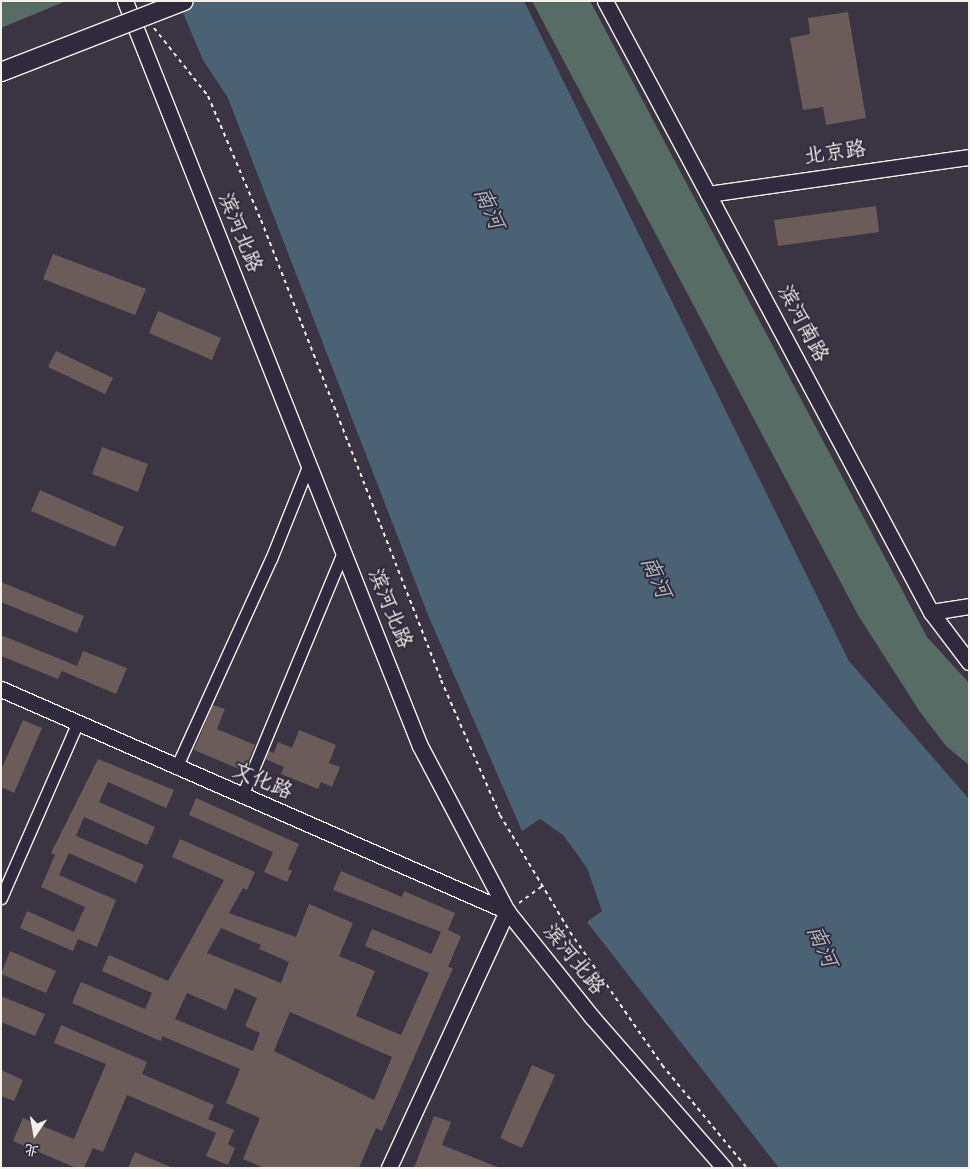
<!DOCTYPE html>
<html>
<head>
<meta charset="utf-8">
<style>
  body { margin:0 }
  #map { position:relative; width:970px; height:1169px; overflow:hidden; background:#3b3443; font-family:"Indie Flower","LXGW WenKai TC",sans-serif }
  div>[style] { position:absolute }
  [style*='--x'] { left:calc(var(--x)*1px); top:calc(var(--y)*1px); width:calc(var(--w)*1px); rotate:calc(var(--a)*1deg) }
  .green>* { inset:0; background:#586c66 }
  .water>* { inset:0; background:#4a6273 }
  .building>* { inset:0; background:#6c5c59 }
  .path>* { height:2px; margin-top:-1px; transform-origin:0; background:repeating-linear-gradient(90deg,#f4f1e8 0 4px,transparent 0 8px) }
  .roads { filter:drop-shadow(1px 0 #f4f1e8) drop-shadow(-1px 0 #f4f1e8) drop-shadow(0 1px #f4f1e8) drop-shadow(0 -1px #f4f1e8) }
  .street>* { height:11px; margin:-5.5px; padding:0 5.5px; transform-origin:5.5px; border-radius:5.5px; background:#2f2a3d }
  .secondary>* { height:15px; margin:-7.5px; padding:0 7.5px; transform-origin:7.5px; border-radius:7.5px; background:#2f2a3d }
  .bridges { filter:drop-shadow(1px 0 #f4f1e8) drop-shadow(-1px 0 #f4f1e8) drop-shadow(0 1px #f4f1e8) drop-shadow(0 -1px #f4f1e8) }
  .primary-bridge>* { height:18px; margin:-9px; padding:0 9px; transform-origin:9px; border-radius:9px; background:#2f2a3d }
  span { translate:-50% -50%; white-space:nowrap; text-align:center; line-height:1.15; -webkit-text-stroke:4px #2f2a3d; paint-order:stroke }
  .street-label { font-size:21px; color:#f4f1e8 }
  .water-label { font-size:22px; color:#b0b8b9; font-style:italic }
  .frame { position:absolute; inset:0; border:2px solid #f4f1e8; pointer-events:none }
  .north { position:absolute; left:10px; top:1109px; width:50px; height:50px; -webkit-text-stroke:4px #2f2a3d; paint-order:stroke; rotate:192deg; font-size:14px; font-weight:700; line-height:20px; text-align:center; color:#f4f1e8 }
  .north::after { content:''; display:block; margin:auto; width:18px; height:22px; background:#f4f1e8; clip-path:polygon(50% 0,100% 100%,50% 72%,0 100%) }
</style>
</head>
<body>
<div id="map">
  <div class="green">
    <i style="clip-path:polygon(1px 1px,66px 1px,1px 28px)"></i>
    <i style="clip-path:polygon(532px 1px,590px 1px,927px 637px,969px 683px,969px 765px,946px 746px,920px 712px,858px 615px)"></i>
  </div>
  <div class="water">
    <i style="clip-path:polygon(178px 1px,524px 1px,849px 661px,969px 799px,969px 1168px,779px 1168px,587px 922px,602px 911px,587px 868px,563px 835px,540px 819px,522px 831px,428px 615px,228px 98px,203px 60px)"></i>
  </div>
  <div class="building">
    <i style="clip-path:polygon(848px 12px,866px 118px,826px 125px,823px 107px,803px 110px,790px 38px,810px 34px,808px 18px)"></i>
    <i style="clip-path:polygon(876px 206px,879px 232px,778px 246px,774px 220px)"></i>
    <i style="clip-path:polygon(53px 254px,146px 289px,135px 315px,43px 279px)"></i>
    <i style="clip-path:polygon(158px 311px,221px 338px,212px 360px,149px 333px)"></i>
    <i style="clip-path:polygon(56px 351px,113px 378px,105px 394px,48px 367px)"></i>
    <i style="clip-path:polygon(102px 447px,148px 464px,138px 492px,92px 474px)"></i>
    <i style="clip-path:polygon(40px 490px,124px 527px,115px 547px,31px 511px)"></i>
    <i style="clip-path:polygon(1px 582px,84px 616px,77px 633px,1px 602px)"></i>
    <i style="clip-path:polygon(1px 635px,77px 666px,83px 651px,127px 668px,116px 694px,62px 671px,58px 679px,1px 656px)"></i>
    <i style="clip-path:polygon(213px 705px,225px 709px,217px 729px,255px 745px,244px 771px,194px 750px)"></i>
    <i style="clip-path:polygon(23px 720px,42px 728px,14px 793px,1px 787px,1px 770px)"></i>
    <i style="clip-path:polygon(299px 730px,336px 745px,329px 763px,340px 767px,332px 787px,321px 782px,318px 789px,281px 774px,284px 767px,265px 759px,269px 751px,274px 753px,278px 742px,292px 748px)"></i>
    <i style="clip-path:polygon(98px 759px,174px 790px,166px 808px,108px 782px,99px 802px,155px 827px,147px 845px,84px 817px,76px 836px,144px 865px,136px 883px,69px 853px,59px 875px,116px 900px,97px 947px,78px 939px,73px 951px,20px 928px,27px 911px,74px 932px,85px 907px,41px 887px,55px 855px,51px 853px)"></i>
    <i style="clip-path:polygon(196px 798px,299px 844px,288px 869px,292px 871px,287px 882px,264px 872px,273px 852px,189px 815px)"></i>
    <i style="clip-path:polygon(evenodd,180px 839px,255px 872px,247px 890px,243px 888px,229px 913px,296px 937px,309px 904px,353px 923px,339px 956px,375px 971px,356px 1016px,401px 1035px,429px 973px,365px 946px,372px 929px,431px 954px,441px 932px,333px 890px,341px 871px,402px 897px,404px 891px,455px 913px,448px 930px,461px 936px,448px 967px,453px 968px,382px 1131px,376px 1128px,359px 1168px,264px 1168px,243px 1159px,260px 1118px,226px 1103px,240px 1069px,162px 1036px,161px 1041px,72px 1003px,81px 982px,145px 1009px,152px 993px,102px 971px,109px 955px,168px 981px,224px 880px,172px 857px,180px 839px,221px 928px,261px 945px,259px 949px,289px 962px,281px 983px,207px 953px,221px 928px,180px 839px,235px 988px,257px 998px,245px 1026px,260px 1033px,253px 1051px,175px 1019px,187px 993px,226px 1010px,235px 988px,180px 839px,290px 1012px,392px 1057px,374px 1100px,274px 1051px,290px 1012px)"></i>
    <i style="clip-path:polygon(10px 951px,56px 971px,46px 993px,1px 974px)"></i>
    <i style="clip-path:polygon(1px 996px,45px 1014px,35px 1036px,1px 1022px)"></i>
    <i style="clip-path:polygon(61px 1025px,147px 1062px,142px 1074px,214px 1105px,208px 1119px,234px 1130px,228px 1144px,235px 1148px,228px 1165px,206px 1156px,216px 1133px,127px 1095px,103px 1152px,93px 1148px,84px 1168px,76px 1168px,13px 1141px,23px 1118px,74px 1139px,106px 1064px,54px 1043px)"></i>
    <i style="clip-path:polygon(532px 1065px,555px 1075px,522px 1148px,500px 1138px)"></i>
    <i style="clip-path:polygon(1px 1070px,23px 1080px,14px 1101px,1px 1096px)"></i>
    <i style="clip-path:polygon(434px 1116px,451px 1122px,442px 1145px,500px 1168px,414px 1168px)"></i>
    <i style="clip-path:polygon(135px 1152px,173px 1168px,128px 1168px)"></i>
  </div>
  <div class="path">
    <i style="--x:154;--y:28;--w:87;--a:51.5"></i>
    <i style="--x:208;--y:96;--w:135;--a:66.9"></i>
    <i style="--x:261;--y:220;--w:494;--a:68.6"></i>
    <i style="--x:441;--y:680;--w:147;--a:66.4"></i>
    <i style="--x:500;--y:815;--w:136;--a:59.1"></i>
    <i style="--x:570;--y:932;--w:162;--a:55.3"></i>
    <i style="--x:662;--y:1065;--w:134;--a:50.5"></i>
    <i style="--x:519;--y:903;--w:31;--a:-36"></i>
  </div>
  <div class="roads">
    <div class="street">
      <i style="--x:176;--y:768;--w:230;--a:-65.6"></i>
      <i style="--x:271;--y:559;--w:102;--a:-68.2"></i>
      <i style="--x:242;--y:796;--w:264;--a:-67.5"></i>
      <i style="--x:1;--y:898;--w:190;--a:-66.4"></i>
    </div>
    <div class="secondary">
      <i style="--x:125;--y:1;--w:801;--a:68.4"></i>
      <i style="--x:420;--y:746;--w:187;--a:62.2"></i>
      <i style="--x:507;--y:911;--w:136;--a:51.3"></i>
      <i style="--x:592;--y:1017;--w:201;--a:48.8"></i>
      <i style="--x:605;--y:1;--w:693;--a:61.92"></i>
      <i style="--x:931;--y:612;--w:63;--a:52.8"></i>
      <i style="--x:708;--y:194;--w:264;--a:-8.1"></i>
      <i style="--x:931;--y:612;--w:38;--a:-9"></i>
      <i style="--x:1;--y:689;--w:553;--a:23.69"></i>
      <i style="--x:507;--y:911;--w:283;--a:114.7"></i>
    </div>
  </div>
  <div class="bridges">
    <div class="primary-bridge">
      <i style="--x:1;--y:72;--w:196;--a:-21.2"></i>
    </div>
  </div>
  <div class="street-label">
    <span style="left:835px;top:154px;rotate:-8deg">北京路</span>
    <span style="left:239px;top:233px;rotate:68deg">滨河北路</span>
    <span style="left:802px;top:324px;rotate:62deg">滨河南路</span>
    <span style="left:389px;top:609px;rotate:68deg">滨河北路</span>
    <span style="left:262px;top:782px;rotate:23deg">文化路</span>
    <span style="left:573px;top:960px;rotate:51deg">滨河北路</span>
  </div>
  <div class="water-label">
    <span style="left:487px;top:209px;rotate:66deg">南河</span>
    <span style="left:654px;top:578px;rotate:66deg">南河</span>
    <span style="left:820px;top:947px;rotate:66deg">南河</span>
  </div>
  <div class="frame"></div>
  <div class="north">北</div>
</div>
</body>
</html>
